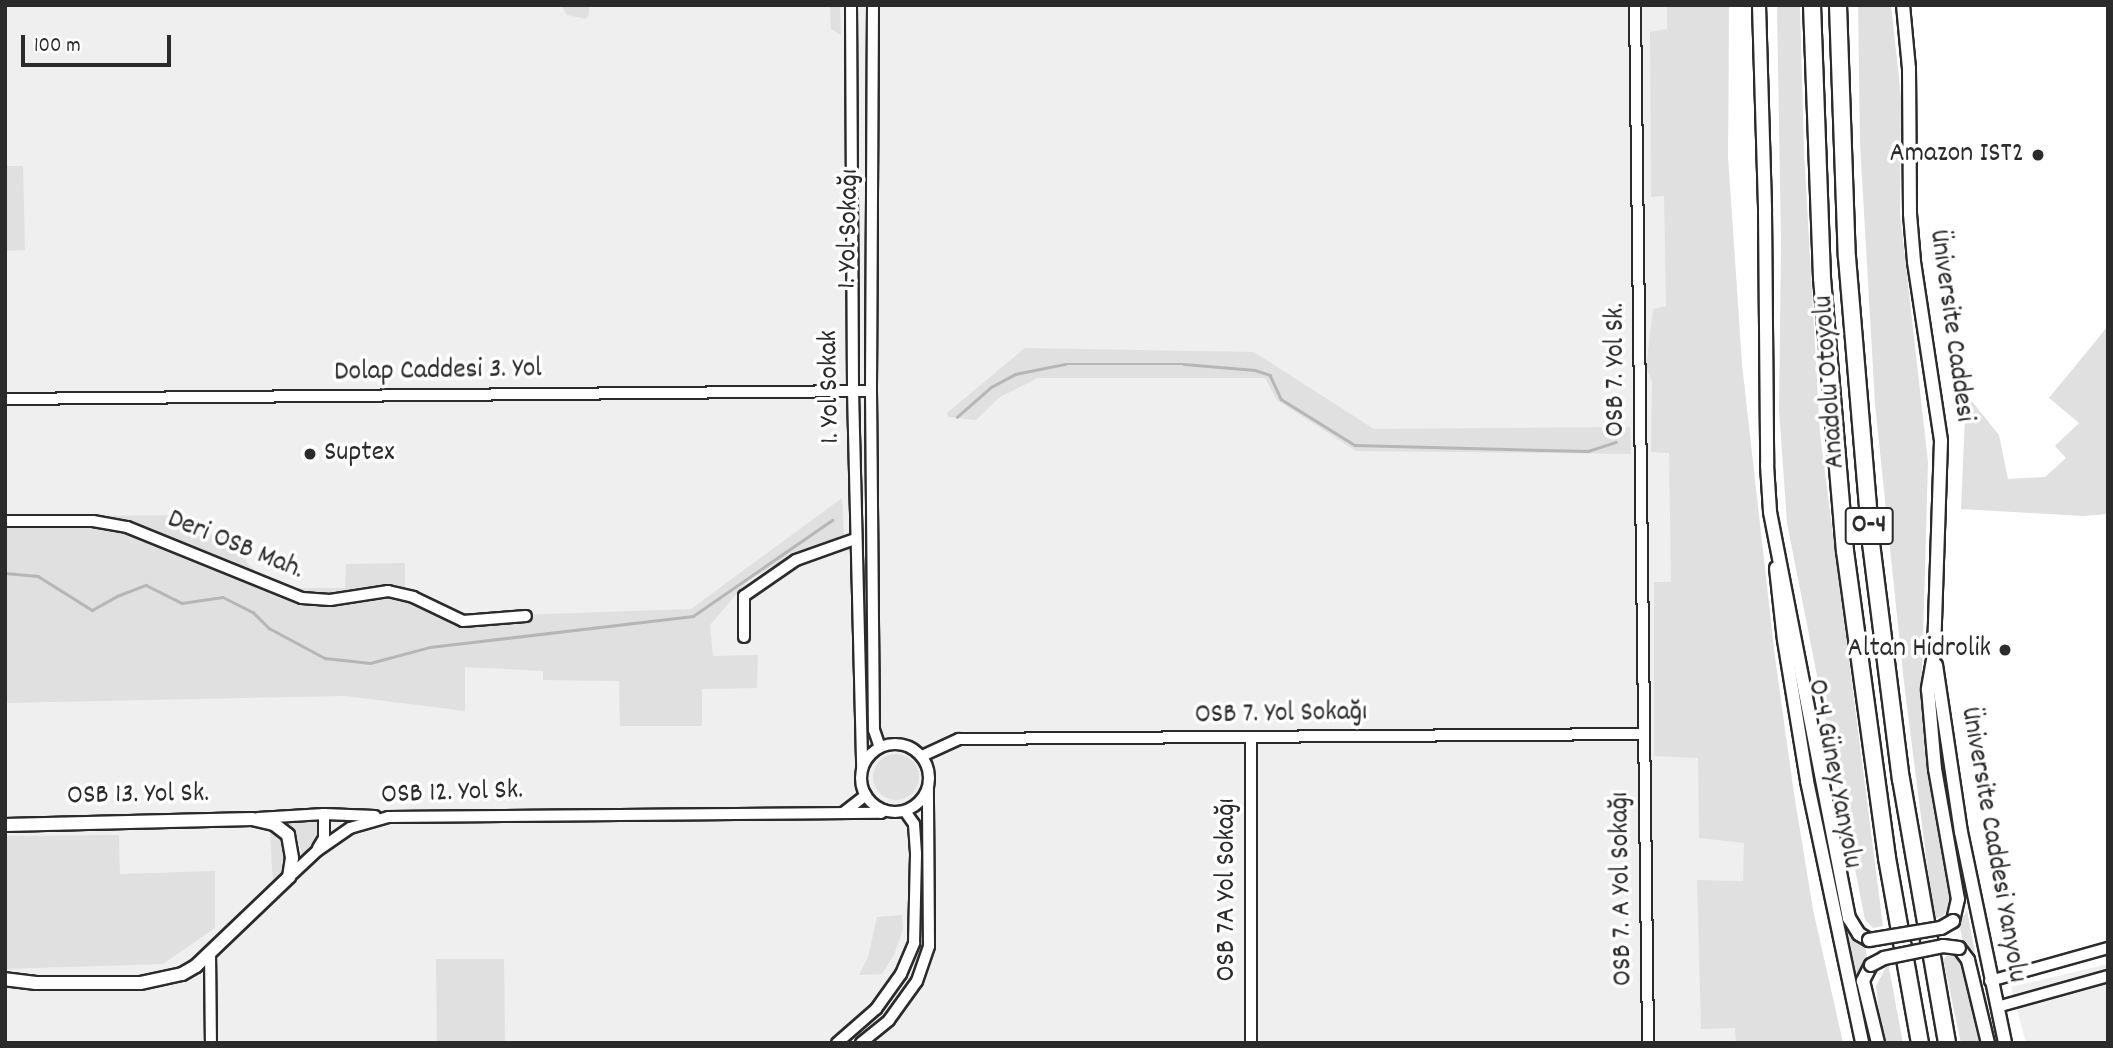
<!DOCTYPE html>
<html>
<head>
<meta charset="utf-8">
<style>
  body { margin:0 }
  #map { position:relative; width:2113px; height:1048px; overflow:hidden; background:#fff; font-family:Dekko,sans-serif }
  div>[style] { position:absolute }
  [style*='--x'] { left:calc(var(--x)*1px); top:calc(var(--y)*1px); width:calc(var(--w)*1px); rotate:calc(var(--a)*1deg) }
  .built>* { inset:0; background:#efefef }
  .green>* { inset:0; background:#e0e0e0 }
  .round { border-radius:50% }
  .stream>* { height:2.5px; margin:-1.25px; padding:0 1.25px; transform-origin:1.25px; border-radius:1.25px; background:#b6b6b6 }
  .roads { filter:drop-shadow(2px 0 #2b2b2b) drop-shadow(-2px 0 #2b2b2b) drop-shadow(0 2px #2b2b2b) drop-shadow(0 -2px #2b2b2b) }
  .minor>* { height:10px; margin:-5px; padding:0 5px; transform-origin:5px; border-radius:5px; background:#fff }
  .minor>.ring { margin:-5px; padding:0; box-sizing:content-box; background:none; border:10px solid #fff; border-radius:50% }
  .major>* { height:12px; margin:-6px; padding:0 6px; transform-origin:6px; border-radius:6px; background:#fff }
  .highway>* { height:16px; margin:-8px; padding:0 8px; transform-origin:8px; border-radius:8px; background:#fff }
  .bridges { filter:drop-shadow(2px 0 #2b2b2b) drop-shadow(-2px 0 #2b2b2b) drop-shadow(0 2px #2b2b2b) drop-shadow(0 -2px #2b2b2b) }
  .major-bridge>* { height:12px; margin:-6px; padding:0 6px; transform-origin:6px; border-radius:6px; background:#fff }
  .dots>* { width:19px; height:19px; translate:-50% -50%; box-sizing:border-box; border:4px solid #fff; border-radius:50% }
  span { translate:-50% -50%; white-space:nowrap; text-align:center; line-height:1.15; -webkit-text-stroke:7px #fff; paint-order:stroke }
  .shield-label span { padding:2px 5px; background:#fff; border:2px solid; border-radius:5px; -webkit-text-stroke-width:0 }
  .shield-label { font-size:26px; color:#2b2b2b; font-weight:700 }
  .poi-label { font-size:28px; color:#2b2b2b }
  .right { translate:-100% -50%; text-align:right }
  .left { translate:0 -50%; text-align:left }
  .street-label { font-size:28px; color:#2b2b2b }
  .frame { position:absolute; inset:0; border:7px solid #2b2b2b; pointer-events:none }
  .scale { position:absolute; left:21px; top:35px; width:150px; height:32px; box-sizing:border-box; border:4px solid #2b2b2b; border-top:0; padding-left:9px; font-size:21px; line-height:24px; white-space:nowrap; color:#2b2b2b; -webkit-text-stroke:5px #fff; paint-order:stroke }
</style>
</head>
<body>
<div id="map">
  <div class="built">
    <i style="clip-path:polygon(5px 5px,1729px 5px,1728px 157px,1742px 365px,1775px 658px,1794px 794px,1813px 910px,1843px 1043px,5px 1043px)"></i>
    <i style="clip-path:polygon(2108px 964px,2108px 1043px,2026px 1043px,2011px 987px)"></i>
  </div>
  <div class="green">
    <i style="clip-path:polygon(561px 5px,589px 5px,589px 14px,586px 19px,567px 15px)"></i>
    <i style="clip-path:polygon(830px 5px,840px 5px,841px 35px,831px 29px)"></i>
    <i style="clip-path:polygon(1667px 5px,1729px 5px,1728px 157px,1742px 365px,1775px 658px,1794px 794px,1813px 910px,1843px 1043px,1736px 1043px,1735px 1028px,1701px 1029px,1697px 880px,1743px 881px,1744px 843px,1699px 838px,1698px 758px,1654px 756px,1654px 582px,1671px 582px,1669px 453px,1651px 452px,1652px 382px,1646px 367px,1653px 309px,1666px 306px,1664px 196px,1651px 197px,1650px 32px,1667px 29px)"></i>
    <i style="clip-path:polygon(1777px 5px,1800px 5px,1804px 151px,1820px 433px,1883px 926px,1873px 928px,1865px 920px,1787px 523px,1779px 410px,1781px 245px)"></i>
    <i style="clip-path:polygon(1858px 5px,1891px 5px,1901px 97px,1900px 213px,1928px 462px,1922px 675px,1951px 904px,1943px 916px,1934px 919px,1904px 683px,1875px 404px,1860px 143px)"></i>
    <i style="clip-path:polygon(5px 166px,23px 166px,25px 250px,5px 251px)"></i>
    <i style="clip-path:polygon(2108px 326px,2108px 514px,2083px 516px,1961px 509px,1966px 394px,1999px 435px,2008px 479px,2045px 477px,2066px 458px,2055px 446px,2079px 423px,2049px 398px)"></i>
    <i style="clip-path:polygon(1025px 348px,1254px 352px,1374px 429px,1630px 427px,1631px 454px,1356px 451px,1277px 400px,1265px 378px,1038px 378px,1000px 397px,976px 420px,948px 417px,947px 413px)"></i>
    <i style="clip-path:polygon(842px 498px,844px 535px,794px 554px,748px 581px,710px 625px,713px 656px,758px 655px,757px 688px,702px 689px,702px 726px,620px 726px,619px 681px,543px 680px,543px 671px,465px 667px,465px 711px,345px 696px,5px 703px,5px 517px,177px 515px,177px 525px,189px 536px,238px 533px,247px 563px,273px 588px,345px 588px,346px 564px,405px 563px,405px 592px,457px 617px,691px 609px)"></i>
    <i class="round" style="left:873px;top:754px;width:46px;height:46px"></i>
    <i style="clip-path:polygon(310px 819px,320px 820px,322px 834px,303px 857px,296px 832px,282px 820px)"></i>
    <i style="clip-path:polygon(270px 831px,279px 835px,286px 845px,288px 861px,285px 871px,273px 884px)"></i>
    <i style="clip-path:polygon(119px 835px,120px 874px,215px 871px,215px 928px,163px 964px,5px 969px,5px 836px)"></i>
    <i style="clip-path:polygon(1967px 910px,1975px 953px,1963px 941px,1959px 924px)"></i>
    <i style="clip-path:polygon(902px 915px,903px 929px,894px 955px,882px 974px,859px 975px,868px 957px,877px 917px)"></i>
    <i style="clip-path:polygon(1847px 932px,1866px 949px,1867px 960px,1855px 982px)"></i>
    <i style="clip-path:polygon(1950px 953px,1961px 962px,1985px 1043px,1961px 1043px,1943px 959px)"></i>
    <i style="clip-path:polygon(436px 959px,504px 959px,505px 1043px,437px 1043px)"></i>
    <i style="clip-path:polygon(1888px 963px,1903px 1043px,1885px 1043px,1879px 1012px,1876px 986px)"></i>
  </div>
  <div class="stream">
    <i style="--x:957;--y:417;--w:45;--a:-41.4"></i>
    <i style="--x:991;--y:387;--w:27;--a:-28"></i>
    <i style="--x:1015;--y:374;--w:51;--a:-11.3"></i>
    <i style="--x:1065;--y:364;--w:119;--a:0"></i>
    <i style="--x:1184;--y:364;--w:71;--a:4.8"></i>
    <i style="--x:1255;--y:370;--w:16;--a:18"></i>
    <i style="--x:1270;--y:375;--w:26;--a:65"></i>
    <i style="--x:1281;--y:399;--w:87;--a:31.9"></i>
    <i style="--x:1355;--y:445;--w:233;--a:1.5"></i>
    <i style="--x:1588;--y:451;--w:29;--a:-18"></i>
    <i style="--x:5;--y:573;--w:33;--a:5"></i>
    <i style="--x:38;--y:576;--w:64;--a:32.2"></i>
    <i style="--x:92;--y:610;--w:29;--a:-29"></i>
    <i style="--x:117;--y:596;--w:31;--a:-21"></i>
    <i style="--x:146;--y:585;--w:40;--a:26.6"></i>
    <i style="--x:182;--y:603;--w:41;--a:-8.3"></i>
    <i style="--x:223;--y:597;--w:34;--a:27"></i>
    <i style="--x:253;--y:612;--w:23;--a:45"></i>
    <i style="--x:269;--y:628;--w:64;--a:28.2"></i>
    <i style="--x:325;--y:658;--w:45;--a:6.3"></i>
    <i style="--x:370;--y:663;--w:62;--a:-14.9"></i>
    <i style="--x:430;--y:647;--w:265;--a:-6.7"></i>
    <i style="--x:693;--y:616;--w:169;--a:-34.6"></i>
  </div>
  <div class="roads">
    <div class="minor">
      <i style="--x:851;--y:5;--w:386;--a:89.7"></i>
      <i style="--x:853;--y:391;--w:378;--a:88.6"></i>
      <i style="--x:873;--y:5;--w:386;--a:90.3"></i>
      <i style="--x:871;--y:391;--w:339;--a:89.5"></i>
      <i style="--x:874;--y:730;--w:18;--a:71"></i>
      <i style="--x:1635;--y:5;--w:1038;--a:89.28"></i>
      <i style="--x:5;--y:399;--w:866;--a:-0.53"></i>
      <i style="--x:5;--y:521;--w:88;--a:0"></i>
      <i style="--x:93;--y:521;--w:35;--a:10"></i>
      <i style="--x:127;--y:527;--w:189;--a:22.1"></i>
      <i style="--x:302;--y:598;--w:28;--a:4"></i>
      <i style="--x:330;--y:600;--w:59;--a:-8.8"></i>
      <i style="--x:388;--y:591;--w:26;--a:13"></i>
      <i style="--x:413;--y:597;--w:55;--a:25.6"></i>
      <i style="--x:463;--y:621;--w:63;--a:-4.5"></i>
      <i style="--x:744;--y:637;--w:41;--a:-90"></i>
      <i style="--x:744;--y:596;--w:63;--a:-34.7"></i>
      <i style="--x:796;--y:560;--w:63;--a:-19.6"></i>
      <i style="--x:1251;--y:737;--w:306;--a:90"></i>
      <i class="ring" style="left:861px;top:744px;width:58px;height:58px"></i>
      <i style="--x:922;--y:756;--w:41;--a:-24.7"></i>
      <i style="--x:959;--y:739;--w:685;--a:-0.42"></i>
      <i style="--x:843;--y:813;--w:29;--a:-38"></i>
      <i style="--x:258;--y:818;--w:66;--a:-3.5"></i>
      <i style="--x:324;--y:814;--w:51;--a:2.2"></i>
      <i style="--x:318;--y:848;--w:12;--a:-59"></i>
      <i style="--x:324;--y:838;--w:24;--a:-90"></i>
      <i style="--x:289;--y:877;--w:38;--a:-43"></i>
      <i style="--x:317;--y:851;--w:40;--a:-34.9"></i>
      <i style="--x:350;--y:828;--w:40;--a:-16"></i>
      <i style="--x:388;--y:817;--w:493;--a:-0.5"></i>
      <i style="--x:881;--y:813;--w:4;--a:-45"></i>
      <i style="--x:210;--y:952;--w:91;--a:89.4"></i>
      <i style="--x:1990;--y:981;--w:123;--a:-15.6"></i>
      <i style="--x:1997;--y:1007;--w:115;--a:-15.6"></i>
      <i style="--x:837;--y:1043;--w:52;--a:-41.1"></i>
      <i style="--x:876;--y:1009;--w:43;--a:-54.5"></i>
      <i style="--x:901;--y:974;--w:34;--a:-67"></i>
      <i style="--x:914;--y:943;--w:90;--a:-88.7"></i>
      <i style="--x:916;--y:853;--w:29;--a:-94"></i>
      <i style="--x:914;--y:824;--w:16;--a:-125"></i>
      <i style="--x:861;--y:1043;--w:36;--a:-39"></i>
      <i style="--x:889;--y:1020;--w:48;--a:-54.3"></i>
      <i style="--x:917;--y:981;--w:37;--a:-71"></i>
      <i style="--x:929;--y:946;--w:157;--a:-90.4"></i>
    </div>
    <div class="major">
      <i style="--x:1759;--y:5;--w:206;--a:88.3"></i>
      <i style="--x:1765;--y:211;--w:254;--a:89.5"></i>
      <i style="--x:1767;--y:465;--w:47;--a:86.3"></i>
      <i style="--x:1770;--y:512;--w:414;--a:79"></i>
      <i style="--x:1849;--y:918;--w:19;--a:58"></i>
      <i style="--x:1859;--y:934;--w:12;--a:31"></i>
      <i style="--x:1903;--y:5;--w:63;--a:84.6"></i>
      <i style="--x:1909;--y:68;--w:146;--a:89.6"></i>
      <i style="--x:1910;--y:214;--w:48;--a:85.2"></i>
      <i style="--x:1914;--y:262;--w:181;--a:81.4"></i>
      <i style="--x:1941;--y:441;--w:213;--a:91.9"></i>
      <i style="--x:1934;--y:654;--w:36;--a:100"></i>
      <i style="--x:1928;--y:689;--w:80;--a:85"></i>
      <i style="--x:1935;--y:769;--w:132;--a:80"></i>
      <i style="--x:1958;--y:899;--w:23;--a:103"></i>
      <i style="--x:1776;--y:568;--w:72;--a:83.7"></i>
      <i style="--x:1784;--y:640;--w:143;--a:80.7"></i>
      <i style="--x:1807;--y:781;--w:268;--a:78.1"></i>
      <i style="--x:1936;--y:665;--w:169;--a:81.5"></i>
      <i style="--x:1961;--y:832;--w:216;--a:78.2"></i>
      <i style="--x:5;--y:825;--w:247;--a:-1.4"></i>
      <i style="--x:252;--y:819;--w:23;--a:13"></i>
      <i style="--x:274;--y:824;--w:18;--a:38"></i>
      <i style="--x:288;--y:835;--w:23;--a:80"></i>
      <i style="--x:292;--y:858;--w:19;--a:99"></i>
      <i style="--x:289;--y:877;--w:129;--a:136.3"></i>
      <i style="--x:196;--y:966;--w:16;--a:150"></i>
      <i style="--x:182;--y:974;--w:43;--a:167.9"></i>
      <i style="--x:140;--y:983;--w:104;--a:180"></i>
      <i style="--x:36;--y:983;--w:31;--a:-173"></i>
      <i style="--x:1959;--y:948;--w:15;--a:53"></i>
      <i style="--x:1968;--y:960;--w:85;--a:76.5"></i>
      <i style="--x:1871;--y:965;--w:18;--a:117"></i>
      <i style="--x:1863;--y:981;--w:64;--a:76.4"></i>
    </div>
    <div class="highway">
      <i style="--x:1812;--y:5;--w:273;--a:87.9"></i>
      <i style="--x:1822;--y:278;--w:274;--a:85.2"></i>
      <i style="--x:1845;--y:551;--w:310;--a:82.2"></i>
      <i style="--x:1887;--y:858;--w:188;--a:79.9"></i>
      <i style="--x:1838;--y:5;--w:252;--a:88"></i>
      <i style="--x:1847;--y:257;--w:287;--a:85.2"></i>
      <i style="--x:1871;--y:543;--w:238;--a:82.8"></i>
      <i style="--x:1901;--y:779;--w:268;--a:80.1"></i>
    </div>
  </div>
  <div class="bridges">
    <div class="major-bridge">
      <i style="--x:1869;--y:940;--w:73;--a:-9.5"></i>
      <i style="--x:1941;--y:928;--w:14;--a:-30"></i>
      <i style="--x:1871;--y:965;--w:15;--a:-28"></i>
      <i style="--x:1884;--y:958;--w:60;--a:-11.5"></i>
      <i style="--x:1943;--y:946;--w:16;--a:7"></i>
    </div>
  </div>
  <div class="dots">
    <i style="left:2038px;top:155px;background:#2b2b2b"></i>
    <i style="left:310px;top:454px;background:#2b2b2b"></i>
    <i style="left:2005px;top:650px;background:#2b2b2b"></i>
  </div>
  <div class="shield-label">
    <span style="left:1869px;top:526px">O-4</span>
  </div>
  <div class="poi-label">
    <span class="right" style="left:2024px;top:155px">Amazon IST2</span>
    <span class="left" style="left:324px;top:454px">Suptex</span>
    <span class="right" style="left:1991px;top:650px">Altan Hidrolik</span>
  </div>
  <div class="street-label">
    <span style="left:850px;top:229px;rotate:-89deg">1. Yol Sokağı</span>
    <span style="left:1950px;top:326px;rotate:82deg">Üniversite Caddesi</span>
    <span style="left:1617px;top:370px;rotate:-90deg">OSB 7. Yol Sk.</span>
    <span style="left:438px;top:372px;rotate:-1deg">Dolap Caddesi 3. Yol</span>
    <span style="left:1831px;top:382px;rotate:-94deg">Anadolu Otoyolu</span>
    <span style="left:831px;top:387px;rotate:-91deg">1. Yol Sokak</span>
    <span style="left:235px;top:546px;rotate:22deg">Deri OSB Mah.</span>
    <span style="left:1281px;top:715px;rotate:-1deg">OSB 7. Yol Sokağı</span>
    <span style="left:1833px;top:774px;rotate:79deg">O-4 Güney Yanyolu</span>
    <span style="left:452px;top:794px;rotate:-2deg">OSB 12. Yol Sk.</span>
    <span style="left:138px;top:796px;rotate:-1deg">OSB 13. Yol Sk.</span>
    <span style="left:1992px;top:845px;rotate:80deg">Üniversite Caddesi Yanyolu</span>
    <span style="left:1623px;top:889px;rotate:-91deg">OSB 7. A Yol Sokağı</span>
    <span style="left:1228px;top:890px;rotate:-90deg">OSB 7A Yol Sokağı</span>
  </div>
  <div class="frame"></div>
  <div class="scale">100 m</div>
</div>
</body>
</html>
